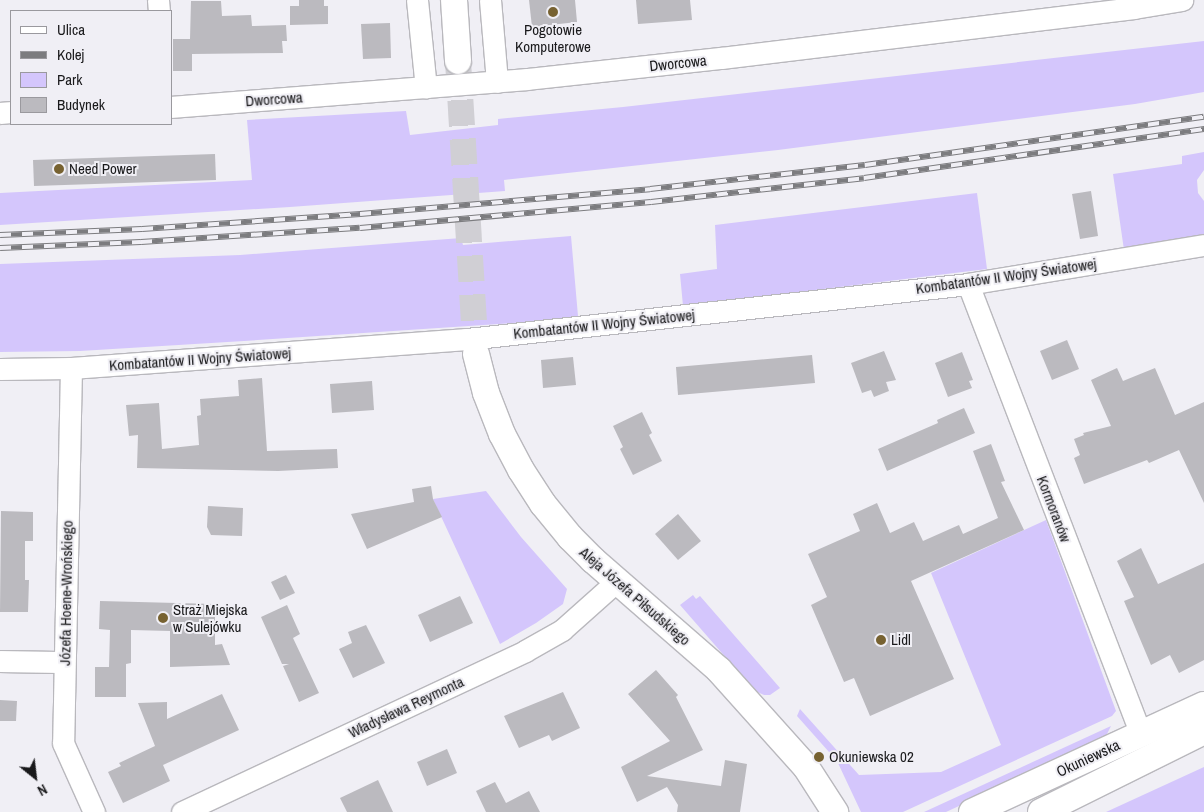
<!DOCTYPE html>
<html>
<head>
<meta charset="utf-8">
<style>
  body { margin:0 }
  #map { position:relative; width:1204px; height:812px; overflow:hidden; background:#f0eff5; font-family:"Archivo Narrow",sans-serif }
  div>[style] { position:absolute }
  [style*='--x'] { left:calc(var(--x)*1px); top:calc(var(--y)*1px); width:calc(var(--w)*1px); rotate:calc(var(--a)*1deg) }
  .green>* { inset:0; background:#d4c6fc }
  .building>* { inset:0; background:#bbbabf }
  .major-tunnel>* { height:26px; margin-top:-13px; transform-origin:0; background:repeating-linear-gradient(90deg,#d0cfd4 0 26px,transparent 0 39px) }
  .roads { filter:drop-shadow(1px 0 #b9b8bd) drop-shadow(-1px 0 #b9b8bd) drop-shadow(0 1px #b9b8bd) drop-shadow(0 -1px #b9b8bd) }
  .minor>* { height:21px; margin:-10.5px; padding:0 10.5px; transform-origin:10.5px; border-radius:10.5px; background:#fff }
  .major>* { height:26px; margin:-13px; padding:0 13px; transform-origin:13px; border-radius:13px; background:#fff }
  .rail>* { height:5.5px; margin-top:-2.75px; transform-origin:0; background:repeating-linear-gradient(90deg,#f0eff5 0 11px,#7c7c7f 0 22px); box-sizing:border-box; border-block:1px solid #7c7c7f }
  .dots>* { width:14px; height:14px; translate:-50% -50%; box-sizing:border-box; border:2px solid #f0eff5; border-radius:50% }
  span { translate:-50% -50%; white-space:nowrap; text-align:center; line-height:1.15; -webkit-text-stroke:4px #f0eff5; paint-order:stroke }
  .poi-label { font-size:15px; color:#19191b }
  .left { translate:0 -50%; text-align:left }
  .street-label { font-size:15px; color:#19191b }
  .legend { position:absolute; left:10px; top:10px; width:162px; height:115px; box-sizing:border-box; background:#f0eff5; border:1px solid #9a999e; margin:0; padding:6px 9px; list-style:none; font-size:15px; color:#19191b }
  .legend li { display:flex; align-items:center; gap:10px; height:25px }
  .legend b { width:25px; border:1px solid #9a999e }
  .north { position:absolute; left:10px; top:752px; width:50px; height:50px; -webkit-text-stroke:4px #f0eff5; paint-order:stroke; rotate:151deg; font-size:14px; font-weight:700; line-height:20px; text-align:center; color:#19191b }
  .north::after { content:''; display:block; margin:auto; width:18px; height:22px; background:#19191b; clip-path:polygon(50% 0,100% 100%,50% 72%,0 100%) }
</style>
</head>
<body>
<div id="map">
  <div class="green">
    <i style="clip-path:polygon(1204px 41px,1204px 92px,1135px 104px,778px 150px,504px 180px,505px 191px,290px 207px,0 225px,0 193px,252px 180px,247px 120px,406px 111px,410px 135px,498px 125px,498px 119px,623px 107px)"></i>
    <i style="clip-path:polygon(1204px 152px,1204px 170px,1197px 180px,1198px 193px,1204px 201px,1204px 237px,1124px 250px,1113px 174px,1182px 164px,1182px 156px)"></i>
    <i style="clip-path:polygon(977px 193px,987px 269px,683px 306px,680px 274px,717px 269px,715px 225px)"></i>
    <i style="clip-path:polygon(571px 236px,578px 316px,542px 321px,244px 341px,80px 351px,0 352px,0 264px,240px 255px,461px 238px,463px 245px)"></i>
    <i style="clip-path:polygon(486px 491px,521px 537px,567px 589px,563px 604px,536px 623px,500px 644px,433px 499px)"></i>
    <i style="clip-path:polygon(1046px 520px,1116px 711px,1112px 716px,903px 812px,861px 812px,837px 761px,797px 716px,800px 709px,859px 775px,941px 772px,1001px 745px,931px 573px)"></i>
    <i style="clip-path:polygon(693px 595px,696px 599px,700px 596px,780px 688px,770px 695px,764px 695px,755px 691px,680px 605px)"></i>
    <i style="clip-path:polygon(1111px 726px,1106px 736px,1095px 743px,946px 812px,924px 812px)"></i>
    <i style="clip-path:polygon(1204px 767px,1204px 812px,1106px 812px)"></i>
  </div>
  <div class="building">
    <i style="clip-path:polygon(299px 0,324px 0,324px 6px,328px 6px,328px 24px,290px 25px,290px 6px,299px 6px)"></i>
    <i style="clip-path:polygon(529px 0,575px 0,577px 22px,532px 27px)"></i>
    <i style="clip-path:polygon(636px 0,690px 0,692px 20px,638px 24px)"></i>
    <i style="clip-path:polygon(191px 1px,221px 1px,222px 16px,251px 15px,252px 26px,286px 25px,287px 41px,282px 41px,283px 53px,192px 54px,192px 71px,173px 71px,173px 39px,190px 39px)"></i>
    <i style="clip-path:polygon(390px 23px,391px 58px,363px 59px,361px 24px)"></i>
    <i style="clip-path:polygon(215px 154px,216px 180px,34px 186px,33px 160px)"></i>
    <i style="clip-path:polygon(1091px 191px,1098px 236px,1080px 239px,1072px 194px)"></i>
    <i style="clip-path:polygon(1067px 340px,1079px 369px,1052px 380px,1040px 351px)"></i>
    <i style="clip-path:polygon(884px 351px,896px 380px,886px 382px,889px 391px,874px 397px,871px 390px,862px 393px,851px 363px)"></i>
    <i style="clip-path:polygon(962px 352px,973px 380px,969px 381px,972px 388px,948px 397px,935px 363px)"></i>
    <i style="clip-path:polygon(812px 355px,815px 383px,678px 395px,676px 367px)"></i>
    <i style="clip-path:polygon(573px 357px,576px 385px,543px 388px,541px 360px)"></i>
    <i style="clip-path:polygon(1117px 368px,1123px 381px,1155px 368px,1175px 415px,1204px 402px,1204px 503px,1179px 450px,1149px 463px,1147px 460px,1084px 484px,1074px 458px,1080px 455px,1074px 439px,1084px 435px,1083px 433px,1111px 426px,1091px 380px)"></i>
    <i style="clip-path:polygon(262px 378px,267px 451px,337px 449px,338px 468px,278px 471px,137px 468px,138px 435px,129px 436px,126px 405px,159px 403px,162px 449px,199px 445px,197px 416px,201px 415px,200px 399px,239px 396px,238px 380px)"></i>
    <i style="clip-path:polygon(372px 381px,374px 410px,332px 413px,330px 384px)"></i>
    <i style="clip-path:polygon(964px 408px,975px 433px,887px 471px,878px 449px,938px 423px,937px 420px)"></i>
    <i style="clip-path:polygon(642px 412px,652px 433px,649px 435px,662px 461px,633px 475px,620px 449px,623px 447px,613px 426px)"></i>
    <i style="clip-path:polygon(991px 444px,1005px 481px,1001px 482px,1024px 530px,911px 581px,954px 679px,870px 716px,854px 678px,844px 682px,811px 605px,827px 597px,808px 554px,860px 531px,853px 514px,877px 503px,890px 533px,914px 522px,923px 541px,959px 525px,963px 534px,998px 518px,973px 451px)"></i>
    <i style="clip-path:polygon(431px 486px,433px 499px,442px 517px,367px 549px,351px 514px,414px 502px,412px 489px)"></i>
    <i style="clip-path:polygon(208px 506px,243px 508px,242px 536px,211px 535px,207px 527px)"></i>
    <i style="clip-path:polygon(1px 511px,33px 512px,33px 541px,25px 541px,25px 580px,29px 580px,28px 612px,0 612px)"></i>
    <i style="clip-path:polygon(678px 514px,701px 541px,678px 560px,655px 534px)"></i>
    <i style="clip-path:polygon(1141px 548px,1158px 584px,1204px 563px,1204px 660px,1179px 673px,1170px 655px,1151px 665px,1124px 601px,1134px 597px,1117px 561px)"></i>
    <i style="clip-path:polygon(286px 575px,295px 593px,280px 600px,271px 582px)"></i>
    <i style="clip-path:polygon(460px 596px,473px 623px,430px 642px,418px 615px)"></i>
    <i style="clip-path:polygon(100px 601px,215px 604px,215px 645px,222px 644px,230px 665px,170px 667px,170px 631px,131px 630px,131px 663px,126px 664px,126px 697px,95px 697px,95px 667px,109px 667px,110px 630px,99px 629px)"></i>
    <i style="clip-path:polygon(287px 605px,300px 634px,293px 638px,319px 693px,299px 702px,283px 666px,289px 664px,282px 664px,261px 617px)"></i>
    <i style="clip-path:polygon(366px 625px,385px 663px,353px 678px,339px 649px,352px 643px,348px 632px)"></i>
    <i style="clip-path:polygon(656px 670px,678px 695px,676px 697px,703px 750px,647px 776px,721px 786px,725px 760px,747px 764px,740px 812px,677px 812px,678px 805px,667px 787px,637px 802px,621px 767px,670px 741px,628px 694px)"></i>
    <i style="clip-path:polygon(563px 692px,580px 728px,552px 741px,549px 735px,519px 748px,504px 716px)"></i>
    <i style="clip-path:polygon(222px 694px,239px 730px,163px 765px,170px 781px,123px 803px,108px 772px,121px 766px,119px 763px,155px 746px,138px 703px,167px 702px,167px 719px)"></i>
    <i style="clip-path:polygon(0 700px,17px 701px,16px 721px,0 721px)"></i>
    <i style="clip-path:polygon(447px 749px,457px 773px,427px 786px,417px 762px)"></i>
    <i style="clip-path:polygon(378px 780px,393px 812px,347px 812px,340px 798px)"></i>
    <i style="clip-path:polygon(495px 782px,506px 803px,529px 791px,540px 812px,486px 812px,476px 791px)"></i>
  </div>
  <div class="major-tunnel">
    <i style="--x:458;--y:61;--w:294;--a:86.5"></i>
  </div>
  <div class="roads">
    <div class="minor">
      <i style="--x:158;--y:0;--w:11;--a:85"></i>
      <i style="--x:417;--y:0;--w:88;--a:84.2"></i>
      <i style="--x:490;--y:0;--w:82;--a:85.1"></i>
      <i style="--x:171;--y:107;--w:357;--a:-4.5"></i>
      <i style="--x:527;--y:79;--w:195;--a:-6.2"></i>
      <i style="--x:721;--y:58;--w:416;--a:-6.9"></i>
      <i style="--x:1134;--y:8;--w:49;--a:-9.5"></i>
      <i style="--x:0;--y:113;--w:11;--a:-5"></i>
      <i style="--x:968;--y:284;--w:482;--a:69"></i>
      <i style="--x:71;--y:368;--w:375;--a:91.2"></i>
      <i style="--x:63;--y:743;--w:76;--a:65.8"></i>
      <i style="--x:0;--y:369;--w:71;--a:-0.8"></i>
      <i style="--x:71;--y:368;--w:397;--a:-4.2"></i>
      <i style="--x:467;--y:339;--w:504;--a:-6.26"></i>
      <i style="--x:968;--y:284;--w:239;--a:-9.4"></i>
      <i style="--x:0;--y:661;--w:64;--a:0.9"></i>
      <i style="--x:182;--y:812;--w:379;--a:-25.1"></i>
      <i style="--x:525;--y:651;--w:43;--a:-29.6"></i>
      <i style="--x:562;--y:630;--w:74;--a:-41.7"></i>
    </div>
    <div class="major">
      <i style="--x:454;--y:0;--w:61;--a:86.2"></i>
      <i style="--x:476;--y:354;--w:40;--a:75.6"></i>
      <i style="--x:486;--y:393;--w:44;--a:68.7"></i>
      <i style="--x:502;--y:434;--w:41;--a:62.2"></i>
      <i style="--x:521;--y:470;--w:40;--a:57.1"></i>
      <i style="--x:543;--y:504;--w:43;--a:50.7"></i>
      <i style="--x:570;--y:537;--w:33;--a:45"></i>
      <i style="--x:593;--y:560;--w:167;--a:41.1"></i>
      <i style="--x:719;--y:670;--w:130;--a:48.1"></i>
      <i style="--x:806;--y:767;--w:54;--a:57.2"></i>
      <i style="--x:972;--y:812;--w:255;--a:-24.8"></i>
      <i style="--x:1041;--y:812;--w:182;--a:-26.4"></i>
    </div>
  </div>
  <div class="rail">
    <i style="--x:0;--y:235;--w:142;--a:-2.4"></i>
    <i style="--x:142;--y:229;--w:219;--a:-3.9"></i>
    <i style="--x:360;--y:214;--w:291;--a:-4.9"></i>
    <i style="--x:650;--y:189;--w:216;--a:-6.4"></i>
    <i style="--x:865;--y:165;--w:342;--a:-8.1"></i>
    <i style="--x:0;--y:248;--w:141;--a:-2.4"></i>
    <i style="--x:141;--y:242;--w:219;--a:-3.7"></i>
    <i style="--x:360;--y:228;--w:292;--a:-5.1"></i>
    <i style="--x:651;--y:202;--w:214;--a:-6.4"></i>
    <i style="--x:864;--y:178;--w:344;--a:-8.2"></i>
  </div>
  <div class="dots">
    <i style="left:553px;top:12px;background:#776231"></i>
    <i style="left:59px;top:169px;background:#776231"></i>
    <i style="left:163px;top:618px;background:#776231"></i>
    <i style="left:881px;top:640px;background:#776231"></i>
    <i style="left:819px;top:757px;background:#776231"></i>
  </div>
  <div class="poi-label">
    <span style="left:553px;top:38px">Pogotowie<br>Komputerowe</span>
    <span class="left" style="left:69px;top:169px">Need Power</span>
    <span class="left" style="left:173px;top:618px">Straż Miejska<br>w Sulejówku</span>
    <span class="left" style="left:891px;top:640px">Lidl</span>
    <span class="left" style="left:829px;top:757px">Okuniewska 02</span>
  </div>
  <div class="street-label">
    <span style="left:678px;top:63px;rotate:-6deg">Dworcowa</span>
    <span style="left:274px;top:99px;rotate:-4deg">Dworcowa</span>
    <span style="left:1006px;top:276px;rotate:-8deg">Kombatantów II Wojny Światowej</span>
    <span style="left:604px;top:324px;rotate:-6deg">Kombatantów II Wojny Światowej</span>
    <span style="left:200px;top:359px;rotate:-4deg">Kombatantów II Wojny Światowej</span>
    <span style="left:1054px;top:509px;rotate:69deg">Kormoranów</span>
    <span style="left:66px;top:593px;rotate:-89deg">Józefa Hoene-Wrońskiego</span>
    <span style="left:635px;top:596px;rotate:41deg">Aleja Józefa Piłsudskiego</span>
    <span style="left:406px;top:707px;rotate:-25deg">Władysława Reymonta</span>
    <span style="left:1088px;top:758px;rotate:-25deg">Okuniewska</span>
  </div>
  <ul class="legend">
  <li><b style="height:6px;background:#fff"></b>Ulica</li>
  <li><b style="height:6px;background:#7c7c7f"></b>Kolej</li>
  <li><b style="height:14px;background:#d4c6fc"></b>Park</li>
  <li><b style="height:14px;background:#bbbabf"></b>Budynek</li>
  </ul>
  <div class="north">N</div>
</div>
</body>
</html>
